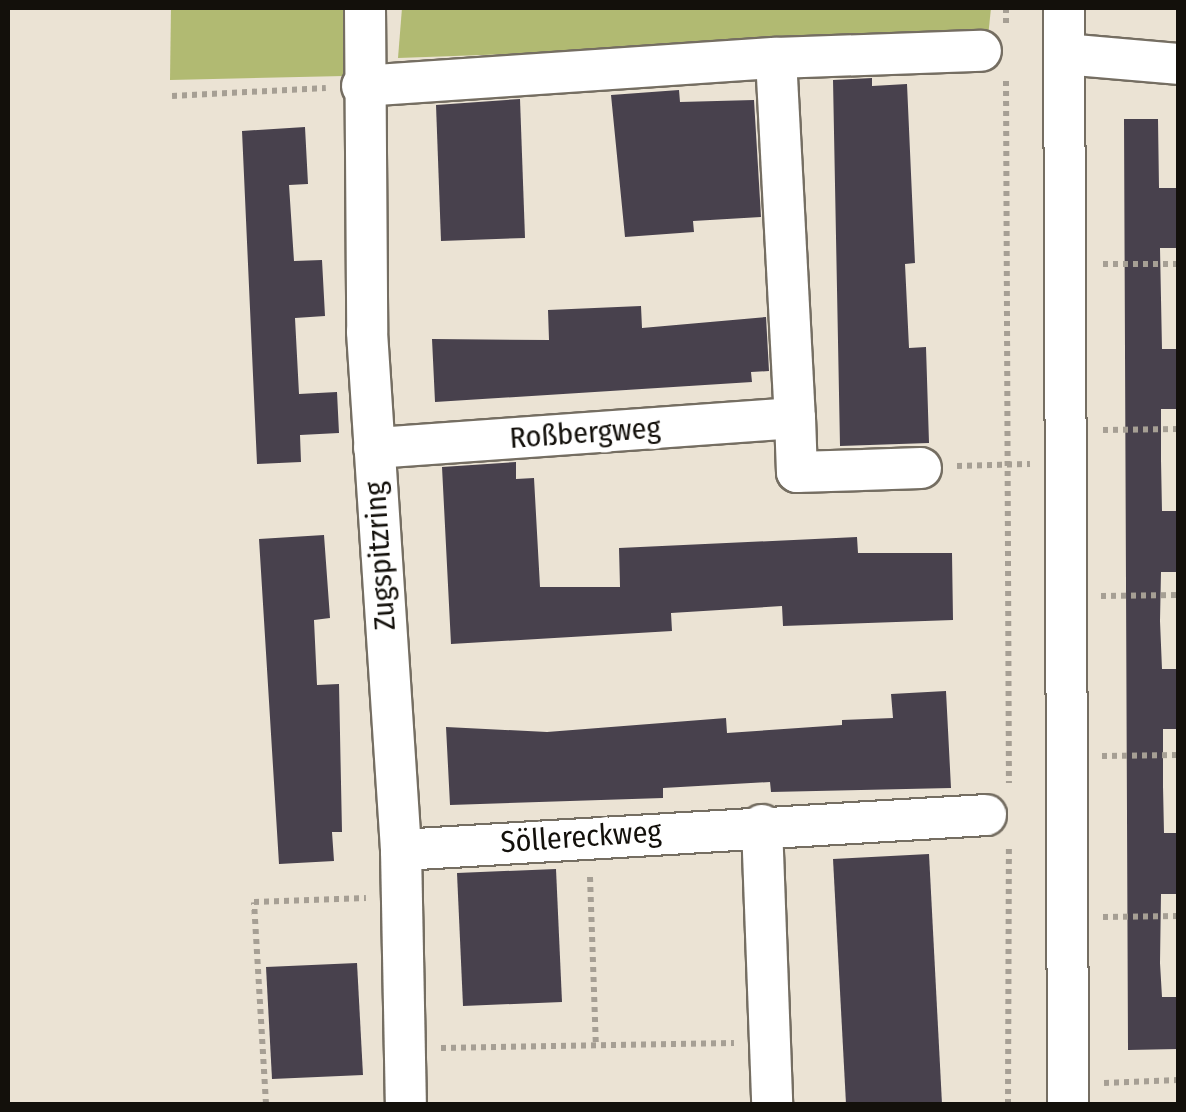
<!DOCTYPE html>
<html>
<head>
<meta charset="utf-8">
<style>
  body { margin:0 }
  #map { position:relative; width:1186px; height:1112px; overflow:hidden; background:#ebe3d4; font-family:"Fira Sans Condensed",sans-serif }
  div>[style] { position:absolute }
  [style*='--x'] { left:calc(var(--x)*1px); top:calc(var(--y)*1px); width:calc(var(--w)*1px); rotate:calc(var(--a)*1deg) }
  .green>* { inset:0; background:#b1ba72 }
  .building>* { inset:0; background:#48414d }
  .path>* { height:6px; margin-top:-3px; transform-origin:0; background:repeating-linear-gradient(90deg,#a69f94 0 5px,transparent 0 10px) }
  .roads { filter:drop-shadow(2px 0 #756e62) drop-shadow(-2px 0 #756e62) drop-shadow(0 2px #756e62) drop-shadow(0 -2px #756e62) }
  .minor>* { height:40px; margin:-20px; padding:0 20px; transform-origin:20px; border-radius:20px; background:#fff }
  span { translate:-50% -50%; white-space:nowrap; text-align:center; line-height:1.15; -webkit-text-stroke:10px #fff; paint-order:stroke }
  .street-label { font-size:30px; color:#13100b }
  .frame { position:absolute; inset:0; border:10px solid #13100b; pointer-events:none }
</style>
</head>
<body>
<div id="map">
  <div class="green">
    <i style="clip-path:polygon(171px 8px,347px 8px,344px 76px,170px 80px)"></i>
    <i style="clip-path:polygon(402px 8px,991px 8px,988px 37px,398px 58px)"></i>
  </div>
  <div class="building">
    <i style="clip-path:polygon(872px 78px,872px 86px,907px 84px,915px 263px,905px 264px,909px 348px,926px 347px,929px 443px,840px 446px,833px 80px)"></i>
    <i style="clip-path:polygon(679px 90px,680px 102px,754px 100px,761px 217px,693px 221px,694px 232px,625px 237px,611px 95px)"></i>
    <i style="clip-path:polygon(520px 99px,525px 238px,441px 241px,436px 105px)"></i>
    <i style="clip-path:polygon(1124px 119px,1158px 119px,1159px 188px,1178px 188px,1178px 248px,1160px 248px,1162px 349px,1178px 349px,1178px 409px,1161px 409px,1161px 460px,1162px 511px,1178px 511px,1178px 572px,1161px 572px,1160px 621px,1162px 669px,1178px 669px,1178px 729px,1163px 729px,1163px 786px,1164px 833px,1178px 833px,1178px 894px,1161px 894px,1160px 963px,1162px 997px,1178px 997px,1178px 1049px,1128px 1050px)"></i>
    <i style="clip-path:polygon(305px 127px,308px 184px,289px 185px,294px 261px,322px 260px,325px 316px,295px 318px,299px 394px,337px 392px,339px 433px,300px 435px,301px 462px,257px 464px,242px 131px)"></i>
    <i style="clip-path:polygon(641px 306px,642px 328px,766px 317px,769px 371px,751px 372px,752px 382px,435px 402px,432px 339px,549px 340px,548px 310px)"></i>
    <i style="clip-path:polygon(516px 462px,516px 479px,534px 478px,540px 587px,620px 587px,619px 548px,857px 537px,858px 553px,952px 553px,953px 620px,783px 626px,782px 606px,671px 613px,672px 631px,451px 644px,442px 467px)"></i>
    <i style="clip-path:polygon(324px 535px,330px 618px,314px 620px,317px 685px,339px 684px,342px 832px,332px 832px,334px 861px,279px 864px,259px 539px)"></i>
    <i style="clip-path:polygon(946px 691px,951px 788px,771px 792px,770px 782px,663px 788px,663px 798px,450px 805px,446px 727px,547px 732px,726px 718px,727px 733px,842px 725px,842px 720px,893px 718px,891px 694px)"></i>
    <i style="clip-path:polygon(929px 854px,942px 1104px,846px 1104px,833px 859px)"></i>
    <i style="clip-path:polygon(556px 869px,562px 1002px,463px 1006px,457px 873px)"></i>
    <i style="clip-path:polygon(357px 963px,363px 1075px,272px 1079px,266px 967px)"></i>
  </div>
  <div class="path">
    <i style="--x:1006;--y:8;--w:15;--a:90"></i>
    <i style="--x:1006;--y:81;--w:702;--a:89.76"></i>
    <i style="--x:172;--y:96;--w:154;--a:-3"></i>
    <i style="--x:1103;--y:264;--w:75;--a:0"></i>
    <i style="--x:1103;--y:430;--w:75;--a:-0.8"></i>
    <i style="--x:957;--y:466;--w:73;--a:-1.6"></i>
    <i style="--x:1101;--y:596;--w:77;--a:-0.7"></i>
    <i style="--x:1102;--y:756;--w:76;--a:-0.8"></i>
    <i style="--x:590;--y:877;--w:168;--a:88"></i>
    <i style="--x:1103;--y:917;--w:75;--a:-0.8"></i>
    <i style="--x:441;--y:1048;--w:293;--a:-1"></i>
    <i style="--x:1104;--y:1083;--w:74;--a:-2.3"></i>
    <i style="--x:266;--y:1104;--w:202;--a:-93.4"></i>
    <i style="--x:254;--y:902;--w:112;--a:-2"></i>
    <i style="--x:1008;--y:1104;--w:258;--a:-89.8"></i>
  </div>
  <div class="roads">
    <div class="minor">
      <i style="--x:365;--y:8;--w:324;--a:89.6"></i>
      <i style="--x:367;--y:332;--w:519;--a:86.24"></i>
      <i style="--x:401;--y:850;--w:254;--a:88.9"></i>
      <i style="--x:1064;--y:8;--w:1096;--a:89.79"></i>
      <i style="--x:1064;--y:54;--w:114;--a:5"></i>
      <i style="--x:776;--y:58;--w:205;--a:-2"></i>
      <i style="--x:362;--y:86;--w:415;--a:-3.9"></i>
      <i style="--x:776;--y:58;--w:361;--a:87"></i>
      <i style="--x:795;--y:418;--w:422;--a:175.9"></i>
      <i style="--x:795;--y:418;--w:54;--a:87.9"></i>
      <i style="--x:797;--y:472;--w:124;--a:-1.8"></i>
      <i style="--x:762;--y:825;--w:279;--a:87.9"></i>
      <i style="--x:401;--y:850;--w:586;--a:-3.42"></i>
    </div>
  </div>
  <div class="street-label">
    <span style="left:585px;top:433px;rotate:-4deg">Roßbergweg</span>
    <span style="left:380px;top:556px;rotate:-94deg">Zugspitzring</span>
    <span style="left:581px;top:837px;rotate:-4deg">Söllereckweg</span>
  </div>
  <div class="frame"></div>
</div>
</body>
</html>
